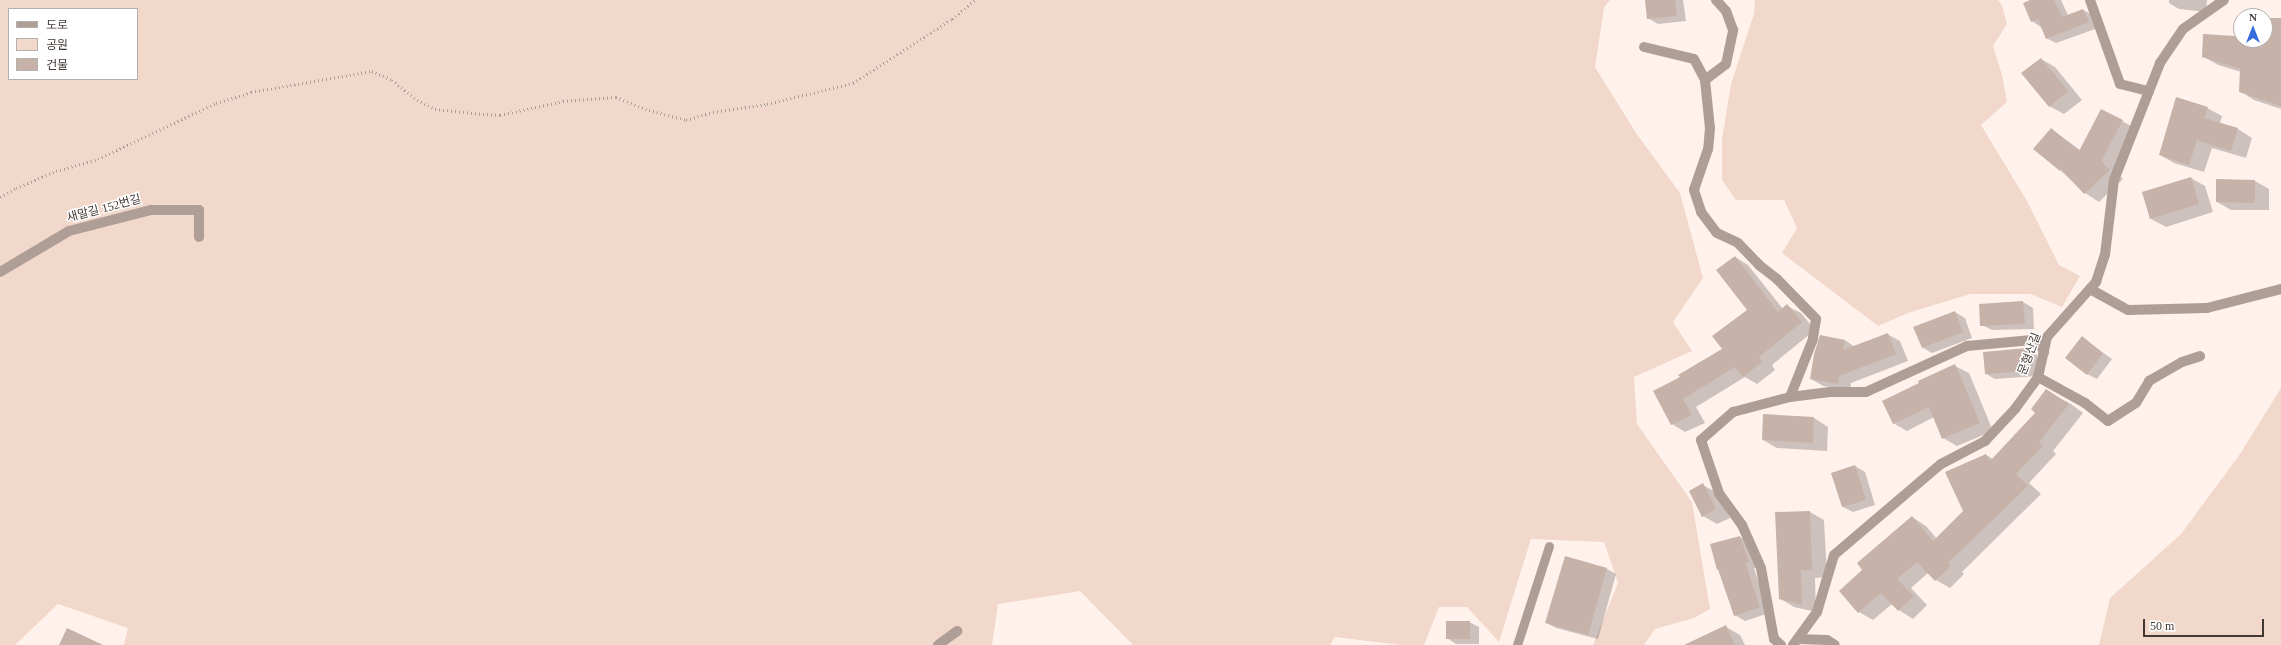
<!DOCTYPE html>
<html>
<head>
<meta charset="utf-8">
<style>
  body { margin:0 }
  #map { position:relative; width:2281px; height:645px; overflow:hidden; background:#fff2ec; font-family:"Times New Roman","Noto Sans KR",serif }
  div>[style] { position:absolute }
  [style*='--x'] { left:calc(var(--x)*1px); top:calc(var(--y)*1px); width:calc(var(--w)*1px); rotate:calc(var(--a)*1deg) }
  .green>* { inset:0; background:#f1d8cb }
  .shadow>* { inset:0; background:#0003 }
  .building>* { inset:0; background:#c6b2a8 }
  .path>* { height:2.5px; margin-top:-1.25px; transform-origin:0; background:repeating-linear-gradient(90deg,#a89d98 0 1px,transparent 0 4px) }
  .service>* { height:9px; margin:-4.5px; padding:0 4.5px; transform-origin:4.5px; border-radius:4.5px; background:#af9e95 }
  .minor>* { height:10px; margin:-5px; padding:0 5px; transform-origin:5px; border-radius:5px; background:#af9e95 }
  span { translate:-50% -50%; white-space:nowrap; text-align:center; line-height:1.15; -webkit-text-stroke:3px #fff; paint-order:stroke }
  .street-label { font-size:12px; color:#423935 }
  .legend { position:absolute; left:8px; top:8px; width:130px; height:72px; box-sizing:border-box; background:#fff; border:1px solid #b3b0ae; margin:0; padding:5px 7px; list-style:none; font-size:12px; color:#423935 }
  .legend li { display:flex; align-items:center; gap:8px; height:20px }
  .legend b { width:20px; border:1px solid #b3b0ae }
  .north { position:absolute; left:2233px; top:8px; width:40px; height:40px; box-sizing:border-box; background:#fff; border:1px solid #b3b0ae; border-radius:50%; rotate:0deg; font-size:11px; font-weight:700; line-height:16px; text-align:center; color:#423935 }
  .north::after { content:''; display:block; margin:auto; width:14px; height:18px; background:#376cdc; clip-path:polygon(50% 0,100% 100%,50% 72%,0 100%) }
  .scale { position:absolute; left:2143px; top:619px; width:121px; height:18px; box-sizing:border-box; border:2px solid #423935; border-top:0; padding-left:5px; font-size:12px; line-height:14px; white-space:nowrap; color:#423935; -webkit-text-stroke:3px #fff; paint-order:stroke }
</style>
</head>
<body>
<div id="map">
  <div class="green">
    <i style="clip-path:polygon(evenodd,0 0,1610px 0,1604px 8px,1595px 67px,1636px 133px,1680px 193px,1703px 278px,1673px 322px,1692px 351px,1634px 377px,1637px 424px,1692px 502px,1710px 609px,1694px 618px,1655px 629px,1644px 645px,1593px 645px,1618px 583px,1604px 542px,1531px 539px,1499px 642px,1467px 607px,1439px 607px,1424px 645px,1401px 645px,1335px 637px,1330px 645px,1133px 645px,1080px 591px,998px 604px,992px 645px,124px 645px,128px 628px,58px 604px,15px 645px,0 645px,0 0,9px 9px,137px 9px,137px 79px,9px 79px,9px 9px)"></i>
    <i style="clip-path:polygon(1755px 0,1998px 0,2002px 5px,2007px 24px,1993px 46px,2002px 75px,2007px 102px,1981px 125px,2027px 201px,2059px 265px,2080px 276px,2062px 307px,2030px 294px,1970px 294px,1908px 313px,1878px 326px,1782px 253px,1797px 228px,1784px 200px,1736px 200px,1722px 180px,1722px 139px,1731px 84px,1754px 14px)"></i>
    <i style="clip-path:polygon(2281px 388px,2281px 645px,2099px 645px,2110px 598px,2181px 534px,2240px 454px)"></i>
  </div>
  <div class="shadow">
    <i style="clip-path:polygon(1646px 0,1683px 0,1686px 21px,1658px 24px,1648px 18px)"></i>
    <i style="clip-path:polygon(2032px 0,2061px 0,2068px 15px,2083px 10px,2093px 15px,2098px 28px,2056px 43px,2046px 38px,2041px 27px,2032px 21px)"></i>
    <i style="clip-path:polygon(2169px 0,2207px 0,2206px 12px,2179px 9px,2169px 3px)"></i>
    <i style="clip-path:polygon(2241px 18px,2241px 40px,2265px 40px,2265px 19px,2281px 19px,2281px 109px,2254px 100px,2240px 91px,2241px 72px,2218px 65px,2204px 57px,2236px 37px)"></i>
    <i style="clip-path:polygon(2041px 59px,2055px 67px,2082px 100px,2064px 114px,2049px 106px)"></i>
    <i style="clip-path:polygon(2207px 108px,2222px 116px,2220px 123px,2238px 129px,2252px 138px,2246px 158px,2212px 148px,2204px 172px,2174px 163px,2160px 155px)"></i>
    <i style="clip-path:polygon(2122px 121px,2136px 129px,2115px 170px,2123px 179px,2099px 202px,2085px 193px,2060px 170px,2051px 129px,2080px 150px)"></i>
    <i style="clip-path:polygon(2191px 178px,2205px 186px,2213px 212px,2166px 227px,2151px 219px)"></i>
    <i style="clip-path:polygon(2255px 181px,2269px 189px,2269px 210px,2231px 210px,2217px 202px)"></i>
    <i style="clip-path:polygon(1735px 257px,1748px 265px,1783px 309px,1787px 306px,1801px 313px,1815px 330px,1772px 365px,1775px 370px,1757px 384px,1745px 377px,1696px 407px,1705px 423px,1685px 432px,1672px 424px,1681px 377px,1723px 349px,1749px 310px)"></i>
    <i style="clip-path:polygon(2023px 302px,2033px 308px,2034px 329px,1992px 330px,1982px 325px)"></i>
    <i style="clip-path:polygon(1955px 312px,1965px 318px,1972px 338px,1932px 353px,1923px 348px)"></i>
    <i style="clip-path:polygon(1887px 334px,1900px 341px,1908px 361px,1851px 383px,1850px 390px,1823px 386px,1811px 379px,1845px 340px,1855px 347px)"></i>
    <i style="clip-path:polygon(2082px 338px,2112px 359px,2097px 379px,2087px 374px)"></i>
    <i style="clip-path:polygon(2027px 349px,2037px 355px,2038px 376px,1995px 379px,1986px 374px,1984px 353px)"></i>
    <i style="clip-path:polygon(1955px 366px,1969px 373px,1993px 431px,1957px 446px,1943px 438px,1934px 417px,1907px 431px,1893px 423px)"></i>
    <i style="clip-path:polygon(2046px 391px,2071px 404px,2083px 413px,2053px 451px,2056px 454px,2029px 483px,2041px 494px,1962px 572px,1964px 574px,1950px 588px,1936px 580px,1928px 573px,1911px 588px,1927px 605px,1913px 619px,1899px 610px,1892px 604px,1873px 620px,1859px 612px,1864px 571px,1912px 517px,1926px 526px,1937px 539px,1964px 512px,1986px 455px,1993px 459px,2036px 413px)"></i>
    <i style="clip-path:polygon(1764px 415px,1814px 418px,1828px 427px,1827px 451px,1777px 448px,1763px 440px)"></i>
    <i style="clip-path:polygon(1855px 466px,1865px 472px,1875px 505px,1853px 512px,1843px 507px)"></i>
    <i style="clip-path:polygon(1703px 485px,1717px 493px,1730px 518px,1717px 524px,1703px 516px)"></i>
    <i style="clip-path:polygon(1810px 512px,1824px 520px,1827px 577px,1815px 578px,1816px 612px,1794px 607px,1779px 598px)"></i>
    <i style="clip-path:polygon(1740px 537px,1749px 543px,1758px 567px,1754px 568px,1769px 613px,1745px 621px,1735px 615px,1718px 569px)"></i>
    <i style="clip-path:polygon(1607px 569px,1616px 574px,1598px 639px,1556px 628px,1547px 623px)"></i>
    <i style="clip-path:polygon(1469px 622px,1479px 627px,1479px 644px,1456px 644px,1447px 638px)"></i>
    <i style="clip-path:polygon(1726px 627px,1740px 635px,1745px 645px,1686px 645px)"></i>
  </div>
  <div class="building">
    <i style="clip-path:polygon(1645px 0,1675px 0,1677px 16px,1647px 19px)"></i>
    <i style="clip-path:polygon(2030px 0,2054px 0,2062px 17px,2083px 9px,2089px 22px,2046px 39px,2038px 19px,2031px 22px,2023px 3px)"></i>
    <i style="clip-path:polygon(2236px 17px,2241px 17px,2241px 40px,2265px 40px,2265px 18px,2281px 18px,2281px 106px,2239px 92px,2240px 69px,2202px 57px,2203px 34px,2235px 36px)"></i>
    <i style="clip-path:polygon(2041px 58px,2068px 91px,2049px 107px,2021px 73px)"></i>
    <i style="clip-path:polygon(2176px 97px,2208px 107px,2204px 118px,2238px 128px,2231px 151px,2197px 140px,2189px 165px,2159px 155px)"></i>
    <i style="clip-path:polygon(2101px 109px,2123px 120px,2101px 161px,2110px 170px,2084px 194px,2061px 169px,2060px 171px,2033px 149px,2051px 128px,2079px 151px)"></i>
    <i style="clip-path:polygon(2191px 177px,2199px 204px,2150px 219px,2142px 192px)"></i>
    <i style="clip-path:polygon(2216px 179px,2255px 180px,2255px 203px,2216px 202px)"></i>
    <i style="clip-path:polygon(1735px 256px,1778px 312px,1787px 304px,1802px 322px,1759px 357px,1762px 362px,1743px 377px,1735px 367px,1683px 399px,1692px 415px,1671px 425px,1653px 391px,1680px 377px,1678px 375px,1722px 349px,1712px 336px,1747px 310px,1716px 270px)"></i>
    <i style="clip-path:polygon(2023px 301px,2025px 324px,1980px 326px,1979px 304px)"></i>
    <i style="clip-path:polygon(1955px 311px,1963px 332px,1922px 348px,1913px 327px)"></i>
    <i style="clip-path:polygon(1888px 333px,1896px 354px,1839px 376px,1838px 384px,1810px 379px,1814px 354px,1820px 335px,1845px 340px,1843px 350px)"></i>
    <i style="clip-path:polygon(2082px 336px,2103px 353px,2087px 375px,2065px 358px)"></i>
    <i style="clip-path:polygon(2027px 348px,2029px 371px,1985px 374px,1983px 352px)"></i>
    <i style="clip-path:polygon(1955px 364px,1980px 423px,1942px 439px,1929px 407px,1893px 424px,1882px 401px,1919px 383px,1918px 381px)"></i>
    <i style="clip-path:polygon(2046px 389px,2069px 404px,2039px 442px,2043px 446px,2016px 474px,2028px 486px,1948px 563px,1951px 566px,1935px 581px,1917px 562px,1897px 579px,1914px 596px,1898px 611px,1881px 593px,1858px 613px,1839px 591px,1862px 570px,1857px 563px,1912px 516px,1933px 541px,1963px 511px,1945px 472px,1986px 454px,1990px 461px,2035px 413px,2031px 409px)"></i>
    <i style="clip-path:polygon(1763px 414px,1814px 417px,1813px 443px,1762px 440px)"></i>
    <i style="clip-path:polygon(1855px 465px,1866px 500px,1842px 507px,1831px 473px)"></i>
    <i style="clip-path:polygon(1703px 483px,1716px 509px,1702px 517px,1689px 491px)"></i>
    <i style="clip-path:polygon(1810px 511px,1812px 570px,1801px 570px,1802px 605px,1779px 599px,1775px 512px)"></i>
    <i style="clip-path:polygon(1740px 536px,1749px 562px,1745px 562px,1760px 607px,1734px 616px,1718px 569px,1717px 570px,1710px 544px)"></i>
    <i style="clip-path:polygon(1565px 556px,1607px 568px,1588px 635px,1545px 623px)"></i>
    <i style="clip-path:polygon(1446px 621px,1470px 621px,1470px 639px,1446px 639px)"></i>
    <i style="clip-path:polygon(1726px 625px,1735px 645px,1684px 645px)"></i>
    <i style="clip-path:polygon(67px 628px,103px 645px,59px 645px)"></i>
  </div>
  <div class="path">
    <i style="--x:0;--y:197;--w:18;--a:-29"></i>
    <i style="--x:16;--y:188;--w:43;--a:-23"></i>
    <i style="--x:56;--y:171;--w:44;--a:-15.9"></i>
    <i style="--x:98;--y:159;--w:131;--a:-25.4"></i>
    <i style="--x:216;--y:103;--w:37;--a:-17"></i>
    <i style="--x:251;--y:92;--w:123;--a:-9.8"></i>
    <i style="--x:372;--y:71;--w:22;--a:24"></i>
    <i style="--x:392;--y:80;--w:28;--a:39"></i>
    <i style="--x:414;--y:98;--w:24;--a:28"></i>
    <i style="--x:435;--y:109;--w:36;--a:6"></i>
    <i style="--x:471;--y:113;--w:29;--a:4"></i>
    <i style="--x:500;--y:115;--w:65;--a:-12.5"></i>
    <i style="--x:563;--y:101;--w:53;--a:-4.3"></i>
    <i style="--x:616;--y:97;--w:35;--a:22"></i>
    <i style="--x:649;--y:110;--w:38;--a:15"></i>
    <i style="--x:686;--y:120;--w:28;--a:-17"></i>
    <i style="--x:713;--y:112;--w:55;--a:-8.4"></i>
    <i style="--x:767;--y:104;--w:89;--a:-13.7"></i>
    <i style="--x:853;--y:83;--w:118;--a:-32.9"></i>
    <i style="--x:952;--y:19;--w:30;--a:-40"></i>
  </div>
  <div class="service">
    <i style="--x:1517;--y:645;--w:104;--a:-72.1"></i>
  </div>
  <div class="minor">
    <i style="--x:2090;--y:0;--w:89;--a:70.3"></i>
    <i style="--x:2120;--y:84;--w:30;--a:14"></i>
    <i style="--x:1644;--y:47;--w:51;--a:13.5"></i>
    <i style="--x:1694;--y:59;--w:24;--a:62"></i>
    <i style="--x:1705;--y:80;--w:48;--a:84.1"></i>
    <i style="--x:1710;--y:128;--w:21;--a:95"></i>
    <i style="--x:1708;--y:149;--w:43;--a:108.9"></i>
    <i style="--x:1694;--y:190;--w:23;--a:72"></i>
    <i style="--x:1701;--y:212;--w:26;--a:53"></i>
    <i style="--x:1717;--y:233;--w:23;--a:25"></i>
    <i style="--x:1738;--y:243;--w:30;--a:46"></i>
    <i style="--x:1759;--y:265;--w:23;--a:38"></i>
    <i style="--x:1777;--y:279;--w:56;--a:45.7"></i>
    <i style="--x:1816;--y:319;--w:20;--a:99"></i>
    <i style="--x:1813;--y:339;--w:62;--a:111.6"></i>
    <i style="--x:1705;--y:80;--w:26;--a:-37"></i>
    <i style="--x:1726;--y:64;--w:35;--a:-78"></i>
    <i style="--x:1733;--y:30;--w:20;--a:-110"></i>
    <i style="--x:1726;--y:11;--w:15;--a:-132"></i>
    <i style="--x:0;--y:272;--w:80;--a:-30.7"></i>
    <i style="--x:69;--y:231;--w:85;--a:-14.4"></i>
    <i style="--x:151;--y:210;--w:48;--a:0"></i>
    <i style="--x:199;--y:210;--w:27;--a:90"></i>
    <i style="--x:2090;--y:289;--w:43;--a:28.9"></i>
    <i style="--x:2128;--y:310;--w:79;--a:-1.5"></i>
    <i style="--x:2207;--y:308;--w:76;--a:-14.4"></i>
    <i style="--x:2038;--y:377;--w:54;--a:29"></i>
    <i style="--x:2085;--y:403;--w:29;--a:38"></i>
    <i style="--x:2108;--y:421;--w:33;--a:-33"></i>
    <i style="--x:2136;--y:403;--w:26;--a:-59"></i>
    <i style="--x:2149;--y:381;--w:38;--a:-30"></i>
    <i style="--x:2182;--y:362;--w:19;--a:-18"></i>
    <i style="--x:1798;--y:639;--w:29;--a:2"></i>
    <i style="--x:1827;--y:640;--w:9;--a:32"></i>
    <i style="--x:938;--y:645;--w:24;--a:-36"></i>
    <i style="--x:1781;--y:645;--w:9;--a:-139"></i>
    <i style="--x:1774;--y:639;--w:72;--a:-100.4"></i>
    <i style="--x:1761;--y:568;--w:47;--a:-113.8"></i>
    <i style="--x:1742;--y:525;--w:39;--a:-126"></i>
    <i style="--x:1719;--y:493;--w:56;--a:-108.8"></i>
    <i style="--x:1701;--y:440;--w:43;--a:-41.2"></i>
    <i style="--x:1733;--y:412;--w:59;--a:-14.7"></i>
    <i style="--x:1790;--y:397;--w:40;--a:-7.1"></i>
    <i style="--x:1830;--y:392;--w:36;--a:0"></i>
    <i style="--x:1866;--y:392;--w:111;--a:-24.5"></i>
    <i style="--x:1967;--y:346;--w:65;--a:-5.3"></i>
    <i style="--x:2032;--y:340;--w:11;--a:34"></i>
    <i style="--x:2041;--y:346;--w:7;--a:63"></i>
    <i style="--x:1793;--y:645;--w:41;--a:-54"></i>
    <i style="--x:1817;--y:612;--w:59;--a:-73.4"></i>
    <i style="--x:1834;--y:555;--w:140;--a:-40.4"></i>
    <i style="--x:1941;--y:464;--w:50;--a:-27.6"></i>
    <i style="--x:1985;--y:441;--w:44;--a:-46.8"></i>
    <i style="--x:2015;--y:409;--w:39;--a:-54"></i>
    <i style="--x:2038;--y:377;--w:41;--a:-77.3"></i>
    <i style="--x:2047;--y:337;--w:74;--a:-48.3"></i>
    <i style="--x:2096;--y:282;--w:28;--a:-72"></i>
    <i style="--x:2105;--y:255;--w:76;--a:-83.2"></i>
    <i style="--x:2114;--y:180;--w:126;--a:-68.5"></i>
    <i style="--x:2160;--y:63;--w:41;--a:-55.9"></i>
    <i style="--x:2183;--y:29;--w:50;--a:-35.3"></i>
  </div>
  <div class="street-label">
    <span style="left:104px;top:209px;rotate:-15deg">새말길 152번길</span>
    <span style="left:2030px;top:354px;rotate:-70deg">문형산길</span>
  </div>
  <ul class="legend">
  <li><b style="height:5px;background:#af9e95"></b>도로</li>
  <li><b style="height:11px;background:#f1d8cb"></b>공원</li>
  <li><b style="height:11px;background:#c6b2a8"></b>건물</li>
  </ul>
  <div class="north">N</div>
  <div class="scale">50 m</div>
</div>
</body>
</html>
